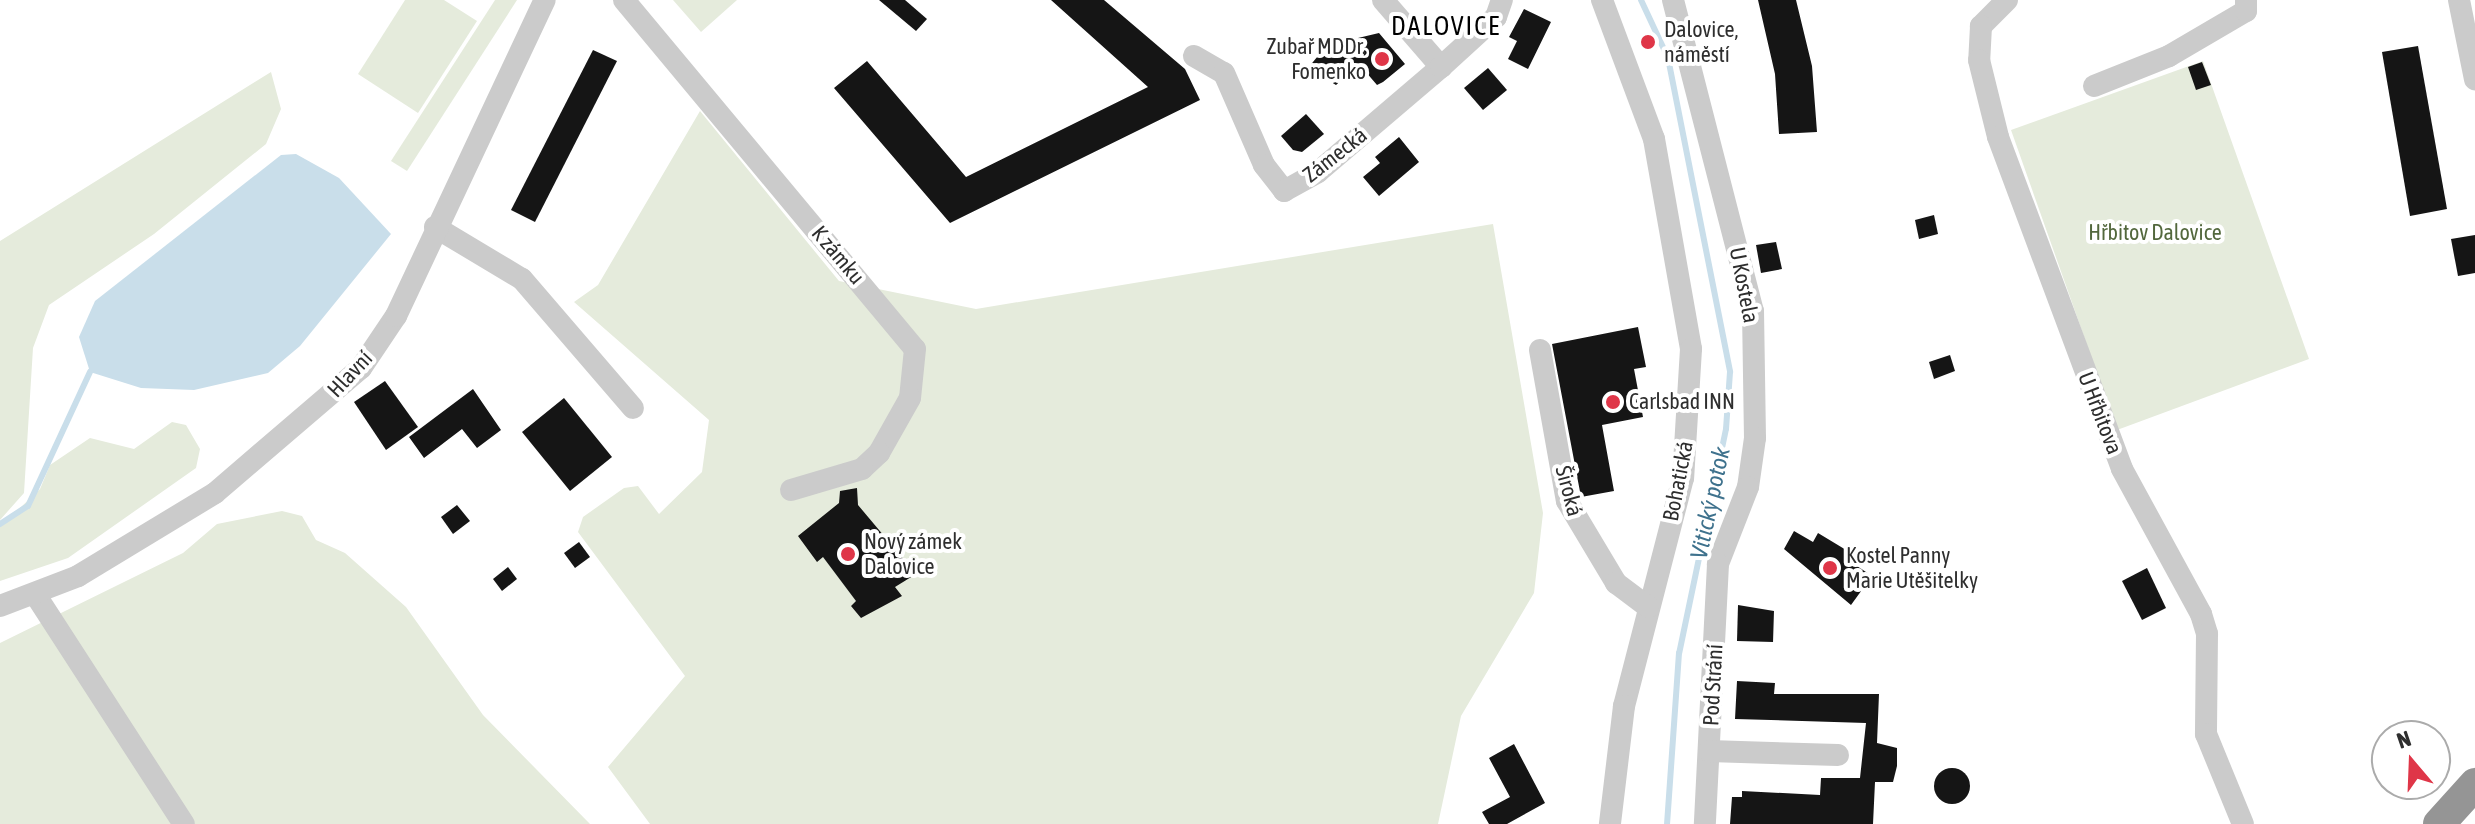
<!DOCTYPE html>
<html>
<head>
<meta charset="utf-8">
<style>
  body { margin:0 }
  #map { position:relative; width:2475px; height:824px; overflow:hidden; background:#fff; font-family:"Asap Condensed",sans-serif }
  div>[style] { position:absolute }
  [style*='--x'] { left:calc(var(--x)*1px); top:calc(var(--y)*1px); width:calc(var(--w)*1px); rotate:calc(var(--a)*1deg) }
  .green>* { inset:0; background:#e5ebdc }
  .water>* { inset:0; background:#c9deea }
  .stream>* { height:6px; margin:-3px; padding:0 3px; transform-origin:3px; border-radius:3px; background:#c9deea }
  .building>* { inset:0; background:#151515 }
  .round { border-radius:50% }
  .minor>* { height:22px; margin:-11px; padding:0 11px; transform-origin:11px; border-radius:11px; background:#cbcbcb }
  .highway>* { height:32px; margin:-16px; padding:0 16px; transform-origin:16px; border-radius:16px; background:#959595 }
  .dots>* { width:22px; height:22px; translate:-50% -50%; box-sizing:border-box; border:4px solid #fff; border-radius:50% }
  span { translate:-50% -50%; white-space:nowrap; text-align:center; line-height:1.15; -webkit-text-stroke:8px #fff; paint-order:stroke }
  .poi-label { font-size:22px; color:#2e2e2e }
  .left { translate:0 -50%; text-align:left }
  .right { translate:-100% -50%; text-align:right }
  .street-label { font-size:22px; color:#2e2e2e }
  .park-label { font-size:22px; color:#53683d }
  .water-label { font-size:24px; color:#3f728d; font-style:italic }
  .quarter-label { font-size:26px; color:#000; letter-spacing:2px }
  .north { position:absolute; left:2371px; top:720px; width:80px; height:80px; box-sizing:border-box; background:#fff; border:2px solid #ababab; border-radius:50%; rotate:341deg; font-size:22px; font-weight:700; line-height:32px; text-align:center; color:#2e2e2e }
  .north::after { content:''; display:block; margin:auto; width:28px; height:36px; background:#df3648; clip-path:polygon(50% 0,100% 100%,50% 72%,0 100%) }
</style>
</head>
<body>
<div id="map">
  <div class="green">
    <i style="clip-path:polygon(405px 0,444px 0,477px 21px,418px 113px,358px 74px)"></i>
    <i style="clip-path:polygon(495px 0,517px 0,407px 171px,391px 161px)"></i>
    <i style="clip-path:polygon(673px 0,737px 0,701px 32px)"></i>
    <i style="clip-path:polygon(2203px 61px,2309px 359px,2117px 430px,2011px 130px)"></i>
    <i style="clip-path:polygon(271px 72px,281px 109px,266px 144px,154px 234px,49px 305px,33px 348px,24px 493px,0 520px,0 241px)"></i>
    <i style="clip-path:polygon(700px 111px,839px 281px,976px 309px,1493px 224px,1543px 513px,1534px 593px,1461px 716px,1438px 824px,650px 824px,608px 767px,685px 676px,578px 532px,583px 517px,624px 488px,638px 486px,659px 514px,702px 472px,709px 420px,574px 302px,598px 285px)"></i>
    <i style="clip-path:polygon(172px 422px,186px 425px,200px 449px,196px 468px,68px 558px,0 581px,0 527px,40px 489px,50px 465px,90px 438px,134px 449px)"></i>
    <i style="clip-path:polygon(282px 511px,302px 516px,316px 540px,345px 553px,406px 607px,483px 715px,590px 824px,0 824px,0 643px,183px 553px,217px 524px)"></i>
  </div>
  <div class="water">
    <i style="clip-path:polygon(296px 154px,339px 178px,391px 234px,300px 346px,268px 373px,194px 390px,141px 388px,90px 372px,79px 337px,95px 301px,281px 155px)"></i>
  </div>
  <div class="stream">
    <i style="--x:1641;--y:0;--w:64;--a:65"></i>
    <i style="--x:1668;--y:58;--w:320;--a:78.8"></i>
    <i style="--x:1730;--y:372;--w:57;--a:94"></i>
    <i style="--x:1726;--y:429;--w:229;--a:101.8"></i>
    <i style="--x:1679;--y:653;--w:171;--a:94"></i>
    <i style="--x:0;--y:524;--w:33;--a:-33"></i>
    <i style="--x:28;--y:506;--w:148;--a:-65.2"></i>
  </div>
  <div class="building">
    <i style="clip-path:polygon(879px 0,905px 0,927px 19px,916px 31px)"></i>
    <i style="clip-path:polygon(1051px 0,1104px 0,1185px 69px,1200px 100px,950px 223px,834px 88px,867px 61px,966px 177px,1148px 87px)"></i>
    <i style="clip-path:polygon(1758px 0,1796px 0,1812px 66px,1817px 132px,1779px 134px,1775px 74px)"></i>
    <i style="clip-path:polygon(1524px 9px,1551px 22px,1528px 69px,1508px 59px,1517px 41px,1509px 37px)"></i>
    <i style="clip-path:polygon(1379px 33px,1405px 64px,1383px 82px,1377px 85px,1359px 64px,1336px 85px,1308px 68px,1327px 45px,1337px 57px,1358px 38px)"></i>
    <i style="clip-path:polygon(2418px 46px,2447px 209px,2410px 216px,2382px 52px)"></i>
    <i style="clip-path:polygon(593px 50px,617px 61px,535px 222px,511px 210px)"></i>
    <i style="clip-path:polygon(2202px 62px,2211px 85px,2196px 90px,2188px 67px)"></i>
    <i style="clip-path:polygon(1488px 68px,1507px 90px,1483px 110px,1464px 88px)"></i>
    <i style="clip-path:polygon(1306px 114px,1324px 134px,1302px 152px,1293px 150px,1281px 136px)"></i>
    <i style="clip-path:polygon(1399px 137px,1419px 162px,1379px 196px,1363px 177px,1380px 163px,1375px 157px)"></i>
    <i style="clip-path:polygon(1934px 215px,1938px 234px,1919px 239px,1915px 220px)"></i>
    <i style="clip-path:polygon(2475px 235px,2475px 273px,2458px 276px,2451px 239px)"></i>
    <i style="clip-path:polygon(1776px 242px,1782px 269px,1761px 273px,1756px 245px)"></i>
    <i style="clip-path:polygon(1638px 327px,1646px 367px,1634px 369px,1643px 417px,1602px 425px,1614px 491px,1581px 497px,1552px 344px)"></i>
    <i style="clip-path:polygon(1950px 355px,1955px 371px,1934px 379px,1929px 362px)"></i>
    <i style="clip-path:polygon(385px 381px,418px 427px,386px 450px,354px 402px)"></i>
    <i style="clip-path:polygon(473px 389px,501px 430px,477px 448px,462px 429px,424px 458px,409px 437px)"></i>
    <i style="clip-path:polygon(564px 398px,612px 457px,570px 491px,522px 432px)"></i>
    <i style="clip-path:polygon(857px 488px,858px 505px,916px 574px,895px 587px,902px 596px,861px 618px,851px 606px,856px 601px,823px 557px,817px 562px,798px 536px,839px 503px,840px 491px)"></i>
    <i style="clip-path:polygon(457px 505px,470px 521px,453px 534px,441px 517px)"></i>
    <i style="clip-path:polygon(1794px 531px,1813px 542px,1818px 533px,1861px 559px,1857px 566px,1872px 576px,1851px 605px,1784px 549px)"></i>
    <i style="clip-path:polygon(579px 542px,590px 557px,575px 568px,564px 553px)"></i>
    <i style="clip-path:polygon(508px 567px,517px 579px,502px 591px,493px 579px)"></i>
    <i style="clip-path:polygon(2147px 568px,2166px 608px,2142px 620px,2122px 581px)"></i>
    <i style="clip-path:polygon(1738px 605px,1774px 611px,1773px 642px,1737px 641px)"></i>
    <i style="clip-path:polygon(1737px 681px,1775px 683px,1774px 694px,1879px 694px,1877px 743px,1897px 748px,1897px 766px,1893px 782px,1875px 782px,1873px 824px,1730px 824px,1732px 797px,1742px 797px,1742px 791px,1820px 795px,1821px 778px,1860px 778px,1866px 723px,1735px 719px)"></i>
    <i style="clip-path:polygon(1514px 744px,1545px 803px,1507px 824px,1489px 824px,1482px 812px,1510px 797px,1489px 758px)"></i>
    <i class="round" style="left:1934px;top:768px;width:36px;height:36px"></i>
  </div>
  <div class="minor">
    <i style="--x:624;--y:0;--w:454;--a:50.2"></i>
    <i style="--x:915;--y:349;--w:49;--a:95.8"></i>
    <i style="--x:910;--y:398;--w:63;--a:119.4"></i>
    <i style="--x:879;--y:453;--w:23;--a:137"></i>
    <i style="--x:862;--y:469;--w:74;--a:163.5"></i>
    <i style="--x:1383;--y:0;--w:89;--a:49.1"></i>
    <i style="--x:1602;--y:0;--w:148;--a:69.5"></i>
    <i style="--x:1654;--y:139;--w:213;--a:80"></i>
    <i style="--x:1691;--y:349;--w:129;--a:93.5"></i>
    <i style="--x:1683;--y:478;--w:236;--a:104.5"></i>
    <i style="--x:1624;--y:706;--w:119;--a:96.8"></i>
    <i style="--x:1673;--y:0;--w:321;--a:75.6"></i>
    <i style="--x:1753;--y:311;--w:127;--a:89.1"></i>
    <i style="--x:1755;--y:438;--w:49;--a:98.1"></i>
    <i style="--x:1748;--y:487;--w:83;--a:111.3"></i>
    <i style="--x:1718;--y:564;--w:260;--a:92.9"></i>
    <i style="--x:2007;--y:0;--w:37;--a:135"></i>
    <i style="--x:1981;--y:26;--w:34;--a:93"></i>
    <i style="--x:1979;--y:60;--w:79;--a:76.1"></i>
    <i style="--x:1998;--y:137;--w:354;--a:69.5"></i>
    <i style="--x:2122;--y:469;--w:165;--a:61.4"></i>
    <i style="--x:2201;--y:614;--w:21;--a:73"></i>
    <i style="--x:2207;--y:634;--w:100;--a:90.6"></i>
    <i style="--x:2206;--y:734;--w:97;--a:67.7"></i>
    <i style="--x:2459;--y:0;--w:81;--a:78.6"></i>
    <i style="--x:1194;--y:56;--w:34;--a:30"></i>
    <i style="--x:1224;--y:73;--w:100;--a:66.5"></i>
    <i style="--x:1264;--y:165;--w:33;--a:52"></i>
    <i style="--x:1284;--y:191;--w:39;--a:-29"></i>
    <i style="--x:1318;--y:172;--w:162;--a:-40.5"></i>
    <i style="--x:1441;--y:67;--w:74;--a:-42.3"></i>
    <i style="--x:1496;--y:17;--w:18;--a:-71"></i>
    <i style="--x:2094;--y:86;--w:81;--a:-21.8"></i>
    <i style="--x:2169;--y:56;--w:89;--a:-30.3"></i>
    <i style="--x:2246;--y:11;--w:11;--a:-90"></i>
    <i style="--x:435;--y:227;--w:101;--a:30.9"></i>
    <i style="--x:522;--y:279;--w:170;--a:49.3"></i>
    <i style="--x:1540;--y:350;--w:153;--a:79.9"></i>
    <i style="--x:1567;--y:501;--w:96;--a:59.1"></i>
    <i style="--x:1616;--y:583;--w:40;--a:37"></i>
    <i style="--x:35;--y:594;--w:274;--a:57.1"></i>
    <i style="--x:0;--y:606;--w:84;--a:-21"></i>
    <i style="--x:78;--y:576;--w:160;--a:-31.2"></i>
    <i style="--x:215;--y:493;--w:192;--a:-40.6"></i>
    <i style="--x:361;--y:368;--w:63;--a:-56.1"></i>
    <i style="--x:396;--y:316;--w:349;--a:-64.8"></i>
    <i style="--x:1709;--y:751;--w:129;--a:1.8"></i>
  </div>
  <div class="highway">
    <i style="--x:2439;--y:824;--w:54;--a:-48"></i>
  </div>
  <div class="dots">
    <i style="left:1648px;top:42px;background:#df3648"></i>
    <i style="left:1382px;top:59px;background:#df3648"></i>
    <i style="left:1613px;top:402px;background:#df3648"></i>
    <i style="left:848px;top:554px;background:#df3648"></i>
    <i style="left:1830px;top:568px;background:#df3648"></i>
  </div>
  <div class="poi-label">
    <span class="left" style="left:1664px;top:42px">Dalovice,<br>náměstí</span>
    <span class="right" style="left:1366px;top:59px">Zubař MDDr.<br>Fomenko</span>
    <span class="left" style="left:1629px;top:402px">Carlsbad INN</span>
    <span class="left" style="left:864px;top:554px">Nový zámek<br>Dalovice</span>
    <span class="left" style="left:1846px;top:568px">Kostel Panny<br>Marie Utěšitelky</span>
  </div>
  <div class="street-label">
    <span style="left:1335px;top:155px;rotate:-38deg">Zámecká</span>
    <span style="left:838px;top:255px;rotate:50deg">K zámku</span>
    <span style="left:1744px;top:285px;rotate:79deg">U Kostela</span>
    <span style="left:350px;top:374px;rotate:-47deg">Hlavní</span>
    <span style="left:2100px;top:413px;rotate:69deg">U Hřbitova</span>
    <span style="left:1678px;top:481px;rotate:-79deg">Bohatická</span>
    <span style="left:1569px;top:491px;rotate:75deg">Široká</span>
    <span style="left:1713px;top:685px;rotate:-87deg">Pod Strání</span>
  </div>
  <div class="park-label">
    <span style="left:2155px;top:233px">Hřbitov Dalovice</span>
  </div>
  <div class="water-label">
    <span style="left:1710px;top:503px;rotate:-78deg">Vitický potok</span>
  </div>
  <div class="quarter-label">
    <span style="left:1446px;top:27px">DALOVICE</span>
  </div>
  <div class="north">N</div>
</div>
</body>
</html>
